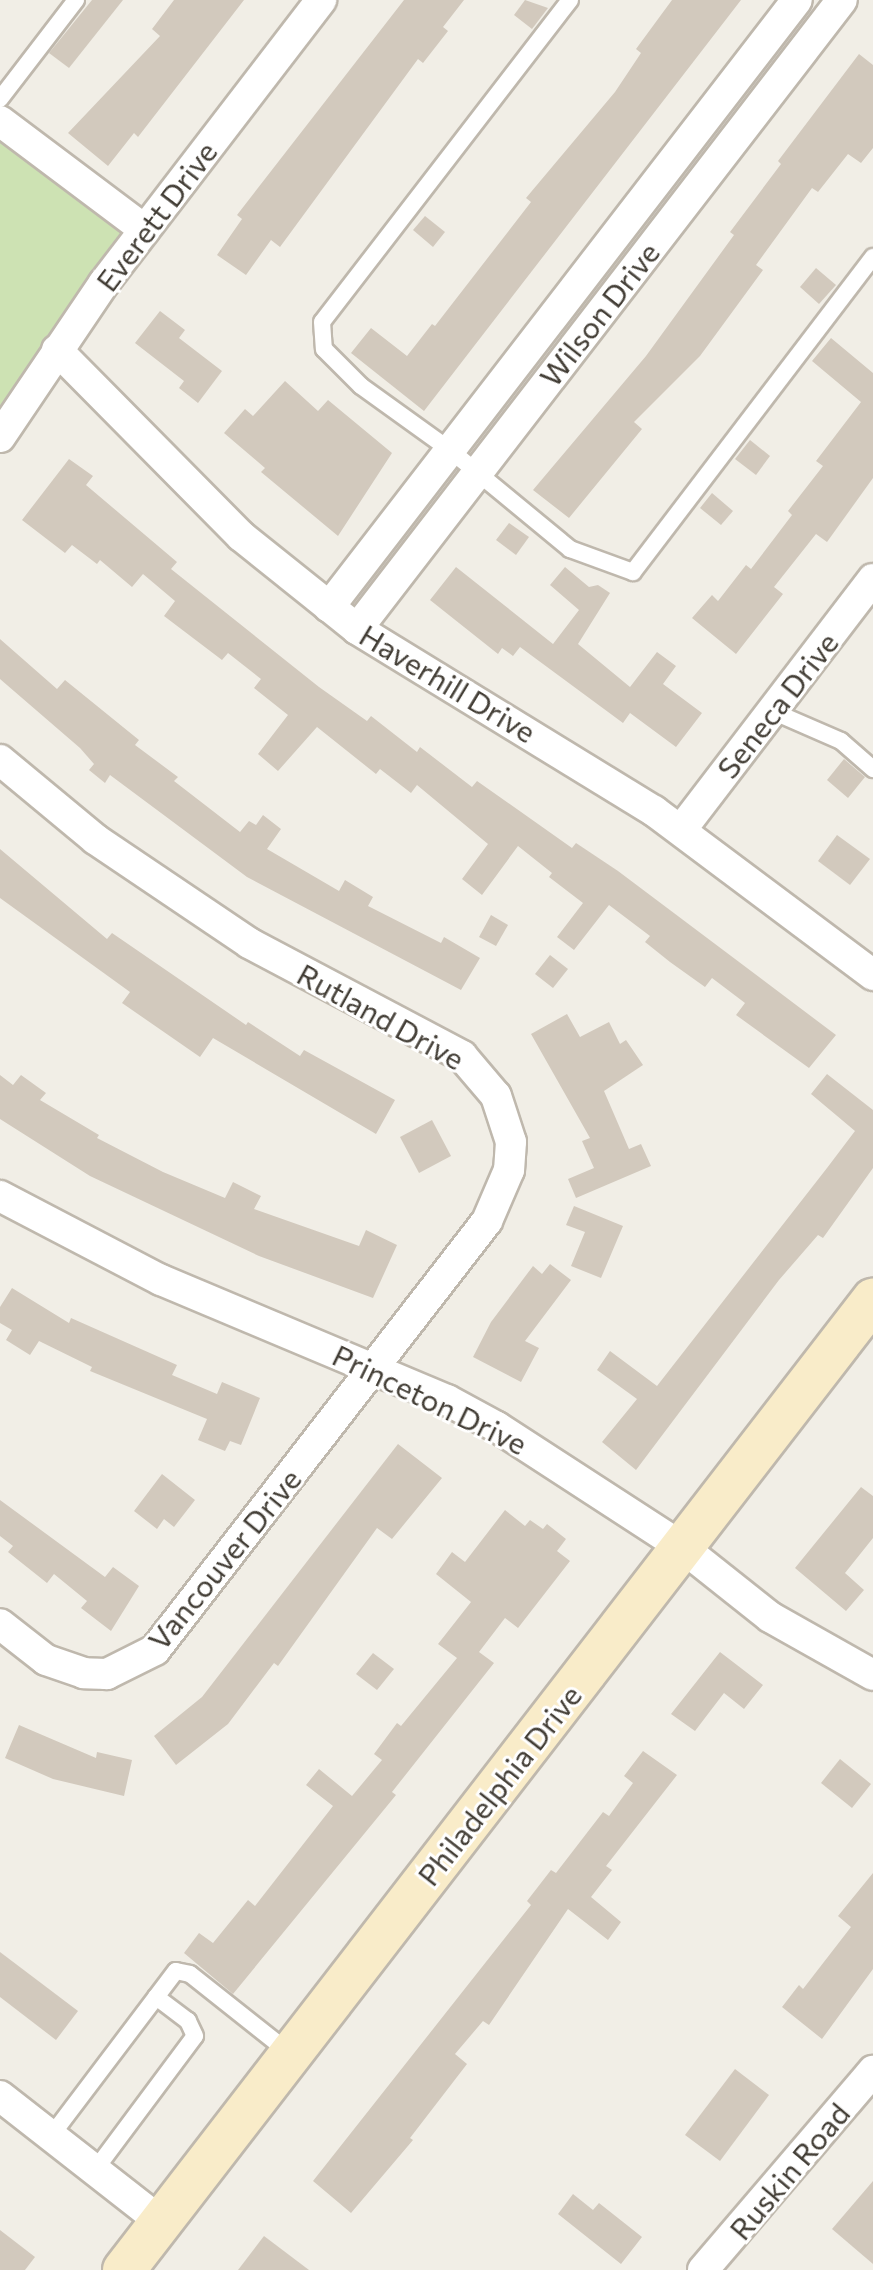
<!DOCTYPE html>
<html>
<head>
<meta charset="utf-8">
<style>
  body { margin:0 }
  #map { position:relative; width:873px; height:2270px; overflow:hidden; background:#f1eee6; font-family:Commissioner,sans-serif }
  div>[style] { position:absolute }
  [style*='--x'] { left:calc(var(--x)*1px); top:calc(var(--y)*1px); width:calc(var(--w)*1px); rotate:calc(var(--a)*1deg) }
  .green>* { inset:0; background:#cde2b3 }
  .building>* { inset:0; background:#d2c9bd }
  .roads { filter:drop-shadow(2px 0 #bfb8ad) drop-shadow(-2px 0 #bfb8ad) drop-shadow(0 2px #bfb8ad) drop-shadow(0 -2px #bfb8ad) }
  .service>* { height:16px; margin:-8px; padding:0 8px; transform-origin:8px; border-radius:8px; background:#fff }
  .minor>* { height:30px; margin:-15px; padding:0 15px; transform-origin:15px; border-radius:15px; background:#fff }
  .secondary>* { height:42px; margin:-21px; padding:0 21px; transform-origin:21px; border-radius:21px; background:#f9ecc9 }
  span { translate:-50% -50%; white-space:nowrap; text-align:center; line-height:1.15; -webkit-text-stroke:6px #fff; paint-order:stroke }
  .street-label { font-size:30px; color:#433e36 }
</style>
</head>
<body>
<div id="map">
  <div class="green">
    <i style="clip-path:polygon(0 121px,145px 230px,0 437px)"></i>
  </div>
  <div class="building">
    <i style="clip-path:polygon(92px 0,123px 0,69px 68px,49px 53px)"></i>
    <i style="clip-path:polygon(174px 0,244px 0,138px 137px,134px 133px,108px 166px,68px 133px,160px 36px,152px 29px)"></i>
    <i style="clip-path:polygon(404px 0,464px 0,443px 27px,448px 31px,423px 63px,418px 59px,280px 247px,271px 240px,246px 275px,217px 255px,242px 219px,237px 215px)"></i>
    <i style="clip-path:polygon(525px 0,548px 8px,532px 29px,514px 15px)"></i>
    <i style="clip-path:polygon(672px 0,741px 0,424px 411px,351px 353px,371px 328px,407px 356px,432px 324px,435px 326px,531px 202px,526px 198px,615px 92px,641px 53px,636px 49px)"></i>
    <i style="clip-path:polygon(859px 54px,873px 65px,873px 148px,861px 163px,848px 154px,818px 192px,812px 188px,756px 265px,763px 270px,700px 356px,634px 422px,642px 429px,569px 518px,533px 490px,646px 356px,734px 235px,730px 232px,781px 164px,778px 161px)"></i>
    <i style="clip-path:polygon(425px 216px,445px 232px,433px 247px,413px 230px)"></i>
    <i style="clip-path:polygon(816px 268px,836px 285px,819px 304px,800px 287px)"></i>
    <i style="clip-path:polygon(160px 311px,185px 330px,179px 338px,222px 371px,198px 403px,179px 388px,184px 381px,135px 343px)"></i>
    <i style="clip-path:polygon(831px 338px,873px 373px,873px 478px,827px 542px,816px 534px,774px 587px,783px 594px,736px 654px,692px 618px,712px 595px,718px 601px,746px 565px,751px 569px,792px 515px,788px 511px,823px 466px,816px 461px,861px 402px,812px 361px)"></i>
    <i style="clip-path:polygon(285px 381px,318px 411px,328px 400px,392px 453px,338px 536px,261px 472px,265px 468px,224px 433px,245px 409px,253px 416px)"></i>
    <i style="clip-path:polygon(750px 440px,770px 456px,756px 475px,735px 459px)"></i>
    <i style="clip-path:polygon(69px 459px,93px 476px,86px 485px,177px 562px,171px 569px,319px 687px,367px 721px,371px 716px,417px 752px,420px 747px,472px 787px,477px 781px,572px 848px,576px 843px,618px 871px,836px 1035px,809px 1068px,736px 1015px,745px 1003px,712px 978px,705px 987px,670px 962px,645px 942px,650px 936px,609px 905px,574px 950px,557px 937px,583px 903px,549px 877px,552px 873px,518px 846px,482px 895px,462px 879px,488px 844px,417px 785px,411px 793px,380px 769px,376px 774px,317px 727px,278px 771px,258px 754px,288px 715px,254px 688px,261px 679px,228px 653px,222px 660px,164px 616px,175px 601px,143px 574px,132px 587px,100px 560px,97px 564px,72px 545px,65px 553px,22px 520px)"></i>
    <i style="clip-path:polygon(712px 493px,733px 511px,721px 525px,700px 508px)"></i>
    <i style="clip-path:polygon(509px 523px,529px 537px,516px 555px,496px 540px)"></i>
    <i style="clip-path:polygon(456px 567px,553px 644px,579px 610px,550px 585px,565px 567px,589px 587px,598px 585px,610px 593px,578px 644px,630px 687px,657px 652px,676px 666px,663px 684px,702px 713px,676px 747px,630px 713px,623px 723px,520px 647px,513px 656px,502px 648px,498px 654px,430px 600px)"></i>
    <i style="clip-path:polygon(0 639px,57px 689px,65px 680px,139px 740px,135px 745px,178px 777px,174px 781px,240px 832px,249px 821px,256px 825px,263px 815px,281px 829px,267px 849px,339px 891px,345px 880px,373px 897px,368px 906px,441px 943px,444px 937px,480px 958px,461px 990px,247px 877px,110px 775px,105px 783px,89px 770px,94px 764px,80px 748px,0 679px)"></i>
    <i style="clip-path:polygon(844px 759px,865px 777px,848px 798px,827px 780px)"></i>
    <i style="clip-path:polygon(837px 835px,870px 859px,850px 885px,818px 861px)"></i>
    <i style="clip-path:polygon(0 849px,107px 939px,112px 933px,246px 1025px,248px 1022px,300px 1056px,304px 1050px,395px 1100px,376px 1134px,213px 1038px,200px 1057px,122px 1003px,130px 992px,0 898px)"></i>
    <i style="clip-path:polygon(491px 915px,508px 925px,496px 946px,479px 937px)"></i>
    <i style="clip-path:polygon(550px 955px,568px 969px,553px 988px,535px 974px)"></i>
    <i style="clip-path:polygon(567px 1014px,580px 1037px,609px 1022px,620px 1044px,626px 1040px,643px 1065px,604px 1091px,629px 1149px,641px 1144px,651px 1166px,576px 1198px,568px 1179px,594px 1168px,582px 1141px,590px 1138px,531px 1034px)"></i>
    <i style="clip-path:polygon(827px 1074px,873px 1110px,873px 1168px,823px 1238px,818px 1235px,779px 1280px,636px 1470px,602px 1442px,637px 1399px,597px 1370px,610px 1351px,657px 1386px,827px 1168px,855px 1131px,811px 1094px)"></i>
    <i style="clip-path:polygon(0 1075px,13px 1085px,21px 1075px,46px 1093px,40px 1100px,99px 1135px,97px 1138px,163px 1172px,225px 1198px,233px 1182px,261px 1196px,254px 1209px,359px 1246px,366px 1230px,397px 1245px,373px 1298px,259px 1256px,90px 1176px,0 1119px)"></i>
    <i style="clip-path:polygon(432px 1120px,451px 1156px,419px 1173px,400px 1137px)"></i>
    <i style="clip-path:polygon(574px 1206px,623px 1226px,601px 1278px,571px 1266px,585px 1232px,566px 1225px)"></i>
    <i style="clip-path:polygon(550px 1264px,571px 1280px,525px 1341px,539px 1348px,521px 1382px,473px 1357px,491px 1322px,533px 1266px,542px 1274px)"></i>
    <i style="clip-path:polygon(12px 1288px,69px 1323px,71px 1318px,177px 1365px,172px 1375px,217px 1394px,222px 1382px,260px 1398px,241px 1445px,230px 1441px,225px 1451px,198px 1440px,207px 1419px,90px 1371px,92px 1367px,39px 1341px,30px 1355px,6px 1340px,12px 1330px,0 1323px,0 1307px)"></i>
    <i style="clip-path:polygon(398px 1444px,442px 1478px,392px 1539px,377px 1528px,278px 1666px,274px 1663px,228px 1724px,176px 1765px,154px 1736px,202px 1697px)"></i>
    <i style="clip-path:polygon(162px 1474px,195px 1500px,174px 1527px,164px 1519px,157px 1529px,134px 1511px)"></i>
    <i style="clip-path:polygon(861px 1487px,873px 1496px,873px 1538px,845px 1573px,864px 1590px,846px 1611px,795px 1568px)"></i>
    <i style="clip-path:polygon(0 1500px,105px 1577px,113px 1567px,139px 1586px,111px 1631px,81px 1608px,87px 1601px,54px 1574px,47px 1583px,8px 1552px,13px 1546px,0 1536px)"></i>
    <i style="clip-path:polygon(505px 1510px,525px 1526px,530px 1520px,543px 1529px,547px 1524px,566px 1539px,557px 1551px,570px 1561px,518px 1628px,505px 1618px,479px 1652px,494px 1663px,392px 1792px,396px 1795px,233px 1994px,184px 1953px,199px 1933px,213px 1943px,248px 1900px,255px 1906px,333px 1806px,306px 1785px,319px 1769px,352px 1796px,382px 1760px,374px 1754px,397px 1723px,401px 1726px,457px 1658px,438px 1644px,471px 1602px,436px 1574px,452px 1552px,465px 1562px)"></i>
    <i style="clip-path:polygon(720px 1652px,763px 1685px,744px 1709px,724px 1693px,695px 1731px,671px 1714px)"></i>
    <i style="clip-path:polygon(373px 1653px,394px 1669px,377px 1690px,356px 1674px)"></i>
    <i style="clip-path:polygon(19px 1725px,96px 1758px,97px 1752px,132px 1760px,124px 1796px,53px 1779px,5px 1758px)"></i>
    <i style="clip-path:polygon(643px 1751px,677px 1775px,606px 1866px,612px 1870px,591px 1897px,621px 1922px,608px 1940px,568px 1909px,489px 2025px,483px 2021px,455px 2054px,467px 2064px,410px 2138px,413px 2140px,351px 2213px,313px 2181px,531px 1905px,527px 1901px,551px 1870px,556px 1873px,603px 1812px,609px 1816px,633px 1783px,624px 1776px)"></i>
    <i style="clip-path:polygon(840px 1759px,871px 1784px,852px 1808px,821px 1783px)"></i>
    <i style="clip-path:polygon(873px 1873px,873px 1969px,822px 2039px,782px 2007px,799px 1985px,803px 1989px,851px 1927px,838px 1916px)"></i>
    <i style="clip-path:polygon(0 1952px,78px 2011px,56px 2040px,0 1997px)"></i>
    <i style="clip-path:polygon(735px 2069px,769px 2095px,720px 2161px,685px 2135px)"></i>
    <i style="clip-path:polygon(873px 2181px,873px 2264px,832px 2229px)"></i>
    <i style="clip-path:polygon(573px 2194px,593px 2210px,599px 2203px,642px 2237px,621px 2264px,558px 2214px)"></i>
    <i style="clip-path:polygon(0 2230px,35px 2257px,25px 2270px,0 2270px)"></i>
    <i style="clip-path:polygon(264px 2236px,309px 2270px,238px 2270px)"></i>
  </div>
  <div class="roads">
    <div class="service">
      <i style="--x:570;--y:0;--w:406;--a:127.6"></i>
      <i style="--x:322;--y:322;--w:27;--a:86"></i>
      <i style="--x:324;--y:349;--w:52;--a:45"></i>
      <i style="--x:361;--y:386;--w:110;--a:35.7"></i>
      <i style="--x:450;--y:450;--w:156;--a:39.5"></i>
      <i style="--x:570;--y:549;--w:67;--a:20.1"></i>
      <i style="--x:633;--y:572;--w:396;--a:-52.7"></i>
      <i style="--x:0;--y:99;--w:125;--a:-52.5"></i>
      <i style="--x:772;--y:711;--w:75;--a:23.5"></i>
      <i style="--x:841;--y:741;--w:43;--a:41.2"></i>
      <i style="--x:51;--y:2136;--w:207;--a:-52.9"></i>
      <i style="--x:176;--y:1971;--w:14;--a:12"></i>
      <i style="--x:190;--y:1974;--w:129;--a:38.4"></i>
      <i style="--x:95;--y:2170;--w:167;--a:-53.3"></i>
      <i style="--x:195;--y:2036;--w:17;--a:-115"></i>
      <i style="--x:188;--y:2021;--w:40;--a:-143"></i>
    </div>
    <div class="minor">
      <i style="--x:0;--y:121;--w:181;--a:36.9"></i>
      <i style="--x:57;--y:350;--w:262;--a:45.3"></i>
      <i style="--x:241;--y:536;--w:149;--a:38.7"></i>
      <i style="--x:357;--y:629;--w:348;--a:31.5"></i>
      <i style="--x:654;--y:811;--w:274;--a:36.8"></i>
      <i style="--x:0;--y:437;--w:186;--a:-56"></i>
      <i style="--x:104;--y:283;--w:357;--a:-52.5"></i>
      <i style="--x:329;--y:607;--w:766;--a:-52.37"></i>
      <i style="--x:357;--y:629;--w:794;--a:-52.37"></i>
      <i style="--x:0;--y:760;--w:124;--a:39.7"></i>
      <i style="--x:95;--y:839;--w:186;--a:34"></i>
      <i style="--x:249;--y:943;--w:241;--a:27.9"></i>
      <i style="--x:462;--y:1056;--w:52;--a:49.6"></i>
      <i style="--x:496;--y:1096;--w:48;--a:71.9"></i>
      <i style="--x:511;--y:1142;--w:28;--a:94"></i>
      <i style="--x:509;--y:1170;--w:56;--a:113.3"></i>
      <i style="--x:487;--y:1221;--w:542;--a:127.74"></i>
      <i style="--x:155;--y:1650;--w:54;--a:153.4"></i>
      <i style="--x:107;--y:1674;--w:23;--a:-178"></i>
      <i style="--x:84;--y:1673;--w:40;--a:-161.1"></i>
      <i style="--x:46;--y:1660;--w:58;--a:-142"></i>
      <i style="--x:681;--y:830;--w:316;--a:-52.6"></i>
      <i style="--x:0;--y:1196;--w:182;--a:27.6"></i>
      <i style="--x:161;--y:1280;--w:310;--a:22.8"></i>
      <i style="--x:447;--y:1400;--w:57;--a:28.4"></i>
      <i style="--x:497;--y:1427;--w:221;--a:33"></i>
      <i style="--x:682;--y:1547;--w:112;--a:38.5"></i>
      <i style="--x:770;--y:1617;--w:118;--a:29.4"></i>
      <i style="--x:0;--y:2096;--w:204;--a:38"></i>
      <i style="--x:703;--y:2270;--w:262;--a:-49.5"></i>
    </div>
    <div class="secondary">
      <i style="--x:124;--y:2270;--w:1226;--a:-52.33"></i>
    </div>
  </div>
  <div class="street-label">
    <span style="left:156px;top:216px;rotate:-53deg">Everett Drive</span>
    <span style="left:599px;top:314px;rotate:-52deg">Wilson Drive</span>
    <span style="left:448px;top:683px;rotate:31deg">Haverhill Drive</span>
    <span style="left:777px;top:705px;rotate:-52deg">Seneca Drive</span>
    <span style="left:381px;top:1016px;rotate:29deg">Rutland Drive</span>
    <span style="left:430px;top:1399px;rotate:26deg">Princeton Drive</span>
    <span style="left:224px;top:1559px;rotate:-51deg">Vancouver Drive</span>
    <span style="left:499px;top:1785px;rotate:-52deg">Philadelphia Drive</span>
    <span style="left:789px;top:2171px;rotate:-50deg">Ruskin Road</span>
  </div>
</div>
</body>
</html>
